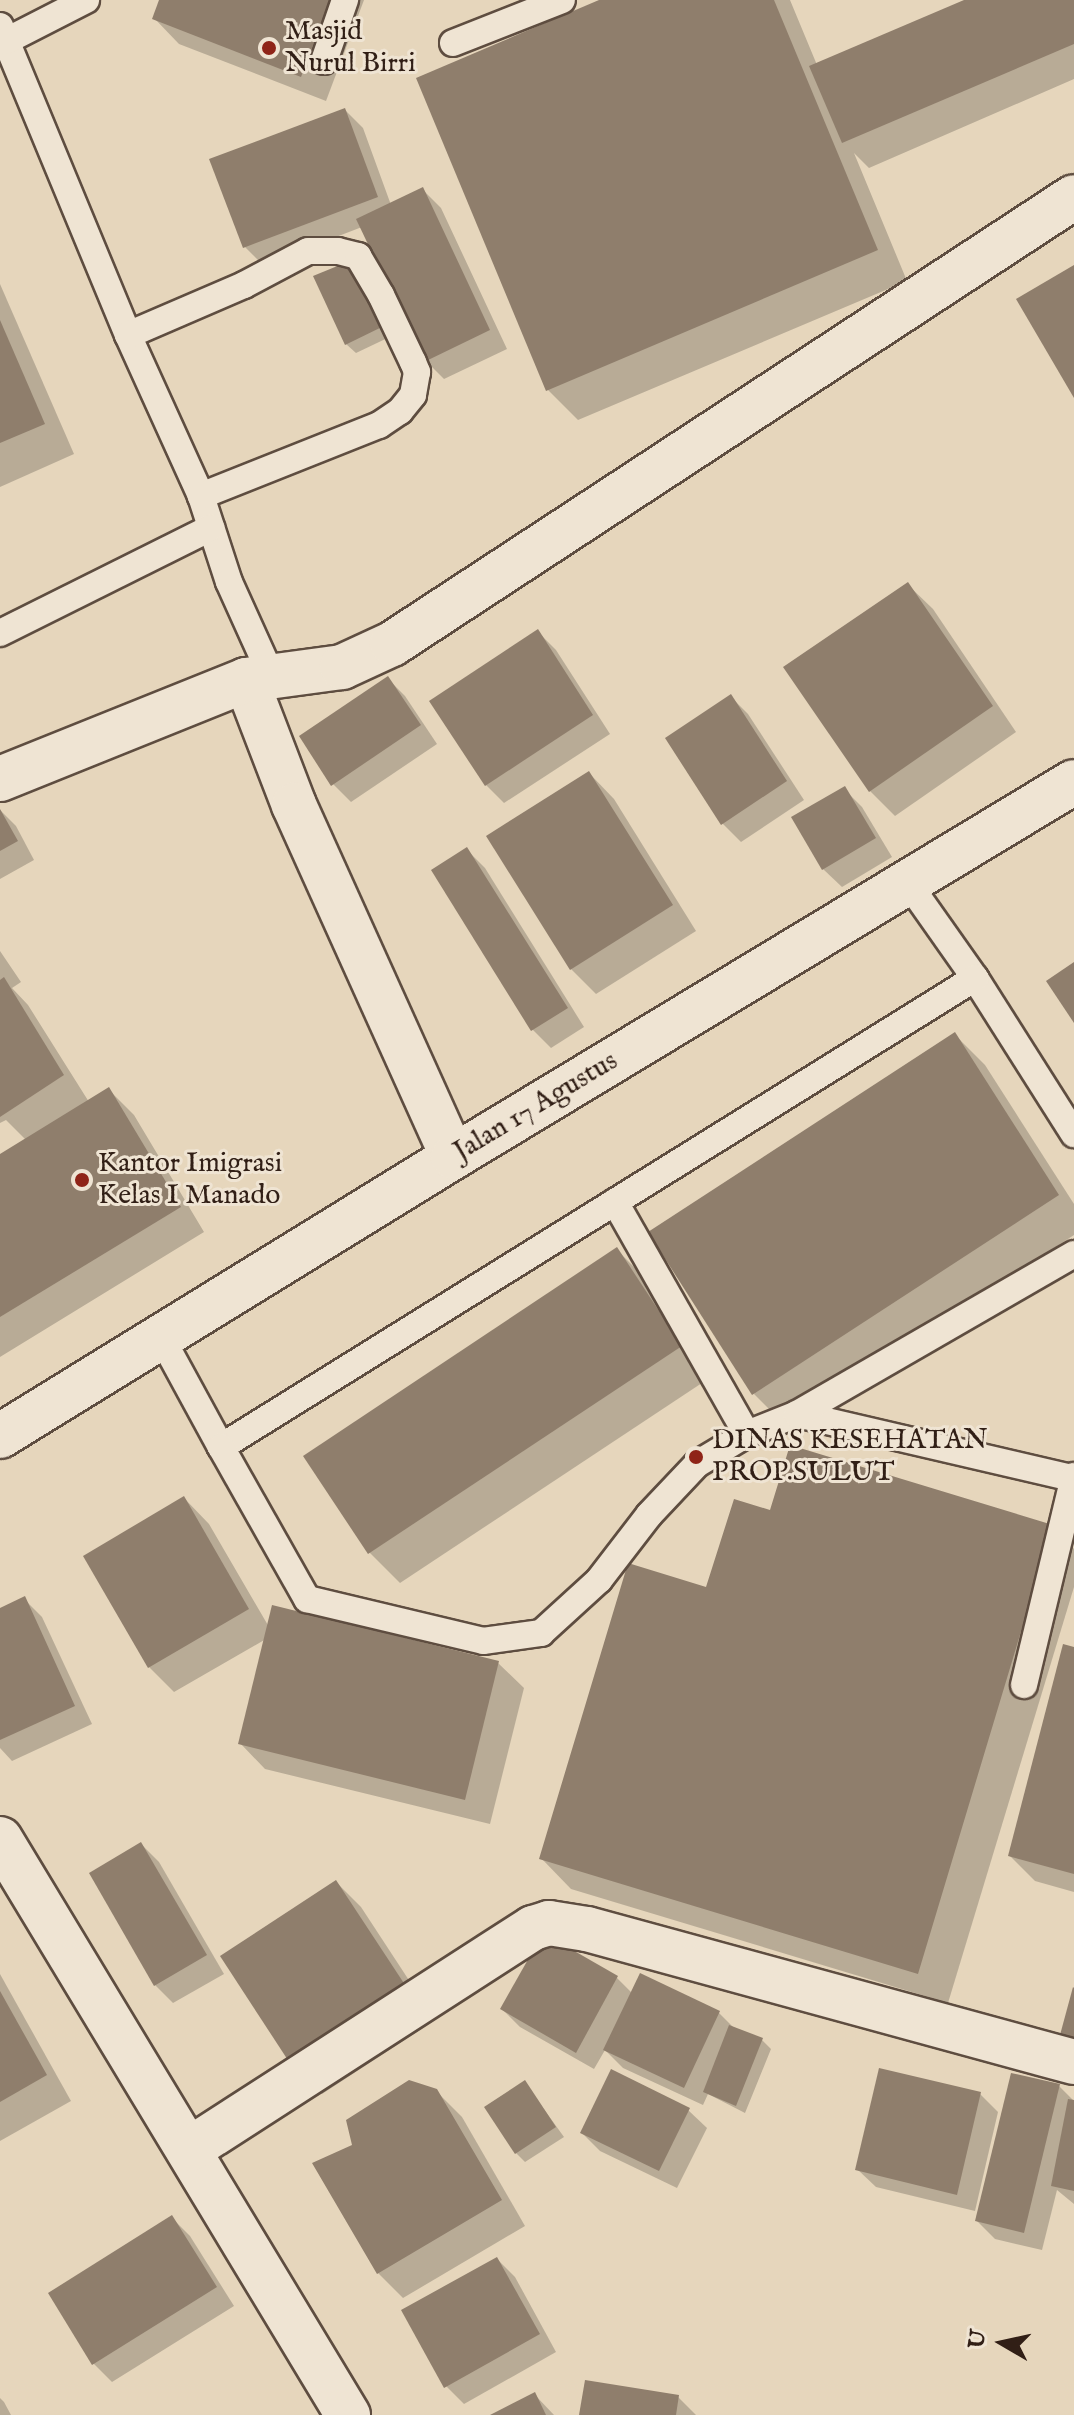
<!DOCTYPE html>
<html>
<head>
<meta charset="utf-8">
<style>
  body { margin:0 }
  #map { position:relative; width:1074px; height:2415px; overflow:hidden; background:#e6d6bc; font-family:"IM FELL English",serif }
  div>[style] { position:absolute }
  [style*='--x'] { left:calc(var(--x)*1px); top:calc(var(--y)*1px); width:calc(var(--w)*1px); rotate:calc(var(--a)*1deg) }
  .shadow>* { inset:0; background:#0003 }
  .building>* { inset:0; background:#8f7e6c }
  .roads { filter:drop-shadow(2px 0 #5e4d40) drop-shadow(-2px 0 #5e4d40) drop-shadow(0 2px #5e4d40) drop-shadow(0 -2px #5e4d40) }
  .lane>* { height:26px; margin:-13px; padding:0 13px; transform-origin:13px; border-radius:13px; background:#efe4d3 }
  .street>* { height:44px; margin:-22px; padding:0 22px; transform-origin:22px; border-radius:22px; background:#efe4d3 }
  .secondary>* { height:44px; margin:-22px; padding:0 22px; transform-origin:22px; border-radius:22px; background:#efe4d3 }
  .dots>* { width:22px; height:22px; translate:-50% -50%; box-sizing:border-box; border:4px solid #efe4d3; border-radius:50% }
  span { translate:-50% -50%; white-space:nowrap; text-align:center; line-height:1.15; -webkit-text-stroke:6px #efe4d3; paint-order:stroke }
  .poi-label { font-size:28px; color:#311f16 }
  .left { translate:0 -50%; text-align:left }
  .street-label { font-size:28px; color:#311f16 }
  .north { position:absolute; left:962px; top:2303px; width:80px; height:80px; -webkit-text-stroke:6px #efe4d3; paint-order:stroke; rotate:279deg; font-size:22px; font-weight:700; line-height:32px; text-align:center; color:#311f16 }
  .north::after { content:''; display:block; margin:auto; width:28px; height:36px; background:#311f16; clip-path:polygon(50% 0,100% 100%,50% 72%,0 100%) }
</style>
</head>
<body>
<div id="map">
  <div class="shadow">
    <i style="clip-path:polygon(161px 0,364px 0,326px 101px,179px 44px,154px 18px)"></i>
    <i style="clip-path:polygon(604px 0,790px 0,817px 65px,969px 0,1074px 0,1074px 79px,869px 168px,854px 153px,907px 281px,578px 420px,548px 390px)"></i>
    <i style="clip-path:polygon(345px 110px,363px 128px,391px 205px,423px 190px,441px 208px,507px 349px,444px 379px,426px 361px,362px 227px,263px 265px,245px 247px)"></i>
    <i style="clip-path:polygon(316px 277px,398px 333px,356px 353px,346px 344px)"></i>
    <i style="clip-path:polygon(0 284px,74px 454px,0 487px)"></i>
    <i style="clip-path:polygon(907px 584px,933px 609px,1016px 732px,895px 816px,870px 791px)"></i>
    <i style="clip-path:polygon(538px 632px,556px 650px,610px 734px,504px 803px,486px 785px)"></i>
    <i style="clip-path:polygon(387px 678px,405px 696px,437px 744px,351px 802px,333px 784px)"></i>
    <i style="clip-path:polygon(730px 696px,748px 714px,804px 800px,741px 842px,723px 824px,667px 738px)"></i>
    <i style="clip-path:polygon(589px 773px,614px 799px,696px 931px,596px 994px,571px 969px)"></i>
    <i style="clip-path:polygon(844px 789px,862px 807px,892px 857px,842px 887px,823px 869px)"></i>
    <i style="clip-path:polygon(0 810px,16px 826px,34px 860px,0 879px)"></i>
    <i style="clip-path:polygon(467px 850px,485px 868px,584px 1027px,551px 1048px,533px 1030px,434px 871px)"></i>
    <i style="clip-path:polygon(0 951px,21px 982px,12px 988px,28px 1005px,89px 1102px,109px 1090px,134px 1115px,204px 1232px,0 1357px,0 1156px,26px 1140px,6px 1120px,0 1123px)"></i>
    <i style="clip-path:polygon(955px 1035px,985px 1065px,1074px 1204px,1074px 1235px,784px 1424px,754px 1394px)"></i>
    <i style="clip-path:polygon(617px 1250px,647px 1280px,711px 1377px,400px 1583px,369px 1552px)"></i>
    <i style="clip-path:polygon(184px 1498px,209px 1524px,269px 1627px,498px 1663px,524px 1688px,490px 1824px,265px 1769px,240px 1743px,266px 1639px,174px 1692px,149px 1667px)"></i>
    <i style="clip-path:polygon(771px 1513px,1052px 1527px,1074px 1549px,1074px 1587px,948px 2003px,571px 1889px,541px 1858px,708px 1590px)"></i>
    <i style="clip-path:polygon(24px 1599px,42px 1617px,92px 1724px,12px 1761px,0 1748px,0 1610px)"></i>
    <i style="clip-path:polygon(1074px 1649px,1074px 1892px,1035px 1881px,1010px 1856px)"></i>
    <i style="clip-path:polygon(141px 1844px,159px 1862px,224px 1974px,173px 2003px,155px 1985px)"></i>
    <i style="clip-path:polygon(336px 1882px,361px 1907px,435px 2020px,322px 2094px,297px 2069px)"></i>
    <i style="clip-path:polygon(0 1974px,71px 2101px,0 2141px)"></i>
    <i style="clip-path:polygon(617px 1978px,632px 1993px,719px 2013px,736px 2030px,762px 2040px,771px 2049px,745px 2113px,708px 2094px,703px 2105px,623px 2068px,605px 2050px,594px 2069px,520px 2027px,502px 2009px)"></i>
    <i style="clip-path:polygon(525px 2083px,564px 2137px,525px 2162px,516px 2153px)"></i>
    <i style="clip-path:polygon(1059px 2086px,1074px 2101px,1074px 2204px,1057px 2190px,1042px 2250px,995px 2239px,977px 2221px)"></i>
    <i style="clip-path:polygon(436px 2091px,462px 2117px,525px 2226px,403px 2298px,378px 2273px,355px 2146px)"></i>
    <i style="clip-path:polygon(980px 2094px,998px 2112px,975px 2211px,876px 2187px,857px 2169px)"></i>
    <i style="clip-path:polygon(688px 2110px,707px 2128px,677px 2188px,600px 2151px,582px 2133px)"></i>
    <i style="clip-path:polygon(172px 2218px,190px 2236px,234px 2306px,112px 2382px,94px 2364px,50px 2294px)"></i>
    <i style="clip-path:polygon(497px 2259px,515px 2277px,556px 2352px,464px 2404px,446px 2386px)"></i>
    <i style="clip-path:polygon(535px 2395px,554px 2415px,494px 2415px)"></i>
    <i style="clip-path:polygon(678px 2397px,696px 2415px,581px 2415px)"></i>
    <i style="clip-path:polygon(0 2398px,4px 2402px,11px 2415px,0 2415px)"></i>
  </div>
  <div class="building">
    <i style="clip-path:polygon(159px 0,330px 0,301px 77px,152px 19px)"></i>
    <i style="clip-path:polygon(599px 0,774px 0,878px 250px,546px 391px,416px 78px)"></i>
    <i style="clip-path:polygon(964px 0,1074px 0,1074px 44px,842px 143px,809px 66px)"></i>
    <i style="clip-path:polygon(345px 108px,378px 197px,243px 248px,209px 159px)"></i>
    <i style="clip-path:polygon(423px 187px,490px 330px,424px 362px,356px 219px)"></i>
    <i style="clip-path:polygon(357px 258px,390px 323px,345px 345px,313px 276px)"></i>
    <i style="clip-path:polygon(1074px 265px,1074px 398px,1016px 299px)"></i>
    <i style="clip-path:polygon(0 320px,45px 424px,0 443px)"></i>
    <i style="clip-path:polygon(908px 582px,993px 706px,869px 792px,783px 667px)"></i>
    <i style="clip-path:polygon(538px 629px,593px 715px,485px 786px,429px 701px)"></i>
    <i style="clip-path:polygon(388px 676px,421px 725px,331px 786px,299px 736px)"></i>
    <i style="clip-path:polygon(731px 694px,787px 781px,721px 825px,665px 738px)"></i>
    <i style="clip-path:polygon(589px 771px,673px 905px,570px 970px,486px 836px)"></i>
    <i style="clip-path:polygon(845px 786px,876px 838px,822px 870px,791px 817px)"></i>
    <i style="clip-path:polygon(0 809px,18px 841px,0 851px)"></i>
    <i style="clip-path:polygon(467px 847px,568px 1008px,531px 1031px,431px 870px)"></i>
    <i style="clip-path:polygon(1074px 962px,1074px 1023px,1046px 981px)"></i>
    <i style="clip-path:polygon(4px 977px,64px 1075px,0 1117px,0 980px)"></i>
    <i style="clip-path:polygon(955px 1032px,1059px 1195px,752px 1395px,648px 1232px)"></i>
    <i style="clip-path:polygon(109px 1087px,181px 1207px,0 1317px,0 1154px)"></i>
    <i style="clip-path:polygon(617px 1247px,682px 1346px,368px 1554px,303px 1456px)"></i>
    <i style="clip-path:polygon(790px 1445px,1053px 1525px,918px 1974px,539px 1859px,628px 1563px,706px 1587px,734px 1499px,770px 1510px)"></i>
    <i style="clip-path:polygon(184px 1496px,249px 1609px,148px 1668px,83px 1556px)"></i>
    <i style="clip-path:polygon(25px 1596px,75px 1706px,0 1740px,0 1608px)"></i>
    <i style="clip-path:polygon(272px 1605px,499px 1661px,465px 1800px,238px 1744px)"></i>
    <i style="clip-path:polygon(1063px 1644px,1074px 1647px,1074px 1874px,1008px 1856px)"></i>
    <i style="clip-path:polygon(141px 1842px,207px 1955px,154px 1986px,89px 1873px)"></i>
    <i style="clip-path:polygon(336px 1880px,411px 1994px,295px 2071px,220px 1956px)"></i>
    <i style="clip-path:polygon(543px 1933px,618px 1976px,576px 2053px,500px 2009px)"></i>
    <i style="clip-path:polygon(640px 1973px,720px 2011px,684px 2088px,603px 2050px)"></i>
    <i style="clip-path:polygon(1073px 1987px,1074px 1988px,1074px 2039px,1060px 2035px)"></i>
    <i style="clip-path:polygon(0 1991px,47px 2075px,0 2102px)"></i>
    <i style="clip-path:polygon(729px 2025px,763px 2038px,736px 2106px,703px 2092px)"></i>
    <i style="clip-path:polygon(879px 2068px,981px 2092px,957px 2195px,855px 2170px)"></i>
    <i style="clip-path:polygon(611px 2069px,690px 2108px,659px 2171px,580px 2133px)"></i>
    <i style="clip-path:polygon(1011px 2073px,1060px 2084px,1024px 2233px,975px 2221px)"></i>
    <i style="clip-path:polygon(409px 2080px,437px 2089px,502px 2200px,377px 2274px,312px 2163px,352px 2145px,346px 2120px)"></i>
    <i style="clip-path:polygon(525px 2080px,556px 2127px,515px 2154px,484px 2107px)"></i>
    <i style="clip-path:polygon(1068px 2099px,1074px 2100px,1074px 2191px,1051px 2186px)"></i>
    <i style="clip-path:polygon(172px 2215px,217px 2287px,92px 2365px,48px 2293px)"></i>
    <i style="clip-path:polygon(497px 2257px,540px 2334px,444px 2388px,401px 2310px)"></i>
    <i style="clip-path:polygon(585px 2380px,679px 2395px,676px 2415px,579px 2415px)"></i>
    <i style="clip-path:polygon(535px 2392px,546px 2415px,490px 2415px)"></i>
  </div>
  <div class="roads">
    <div class="lane">
      <i style="--x:0;--y:26;--w:334;--a:67.5"></i>
      <i style="--x:128;--y:335;--w:177;--a:65.6"></i>
      <i style="--x:201;--y:496;--w:90;--a:72"></i>
      <i style="--x:229;--y:582;--w:102;--a:65.7"></i>
      <i style="--x:6;--y:41;--w:90;--a:-27.1"></i>
      <i style="--x:453;--y:43;--w:117;--a:-21.5"></i>
      <i style="--x:324;--y:61;--w:65;--a:-71"></i>
      <i style="--x:128;--y:335;--w:126;--a:-23.3"></i>
      <i style="--x:244;--y:285;--w:72;--a:-28"></i>
      <i style="--x:308;--y:251;--w:30;--a:0"></i>
      <i style="--x:338;--y:251;--w:21;--a:14"></i>
      <i style="--x:358;--y:256;--w:45;--a:59.5"></i>
      <i style="--x:381;--y:295;--w:74;--a:64.5"></i>
      <i style="--x:413;--y:362;--w:11;--a:68"></i>
      <i style="--x:417;--y:372;--w:23;--a:100"></i>
      <i style="--x:413;--y:395;--w:21;--a:129"></i>
      <i style="--x:400;--y:411;--w:25;--a:146"></i>
      <i style="--x:379;--y:425;--w:192;--a:158.3"></i>
      <i style="--x:0;--y:633;--w:236;--a:-26.5"></i>
      <i style="--x:908;--y:883;--w:116;--a:54.8"></i>
      <i style="--x:975;--y:978;--w:185;--a:57.6"></i>
      <i style="--x:615;--y:1202;--w:267;--a:60.4"></i>
      <i style="--x:161;--y:1337;--w:125;--a:61.4"></i>
      <i style="--x:221;--y:1447;--w:888;--a:-31.88"></i>
      <i style="--x:797;--y:1414;--w:283;--a:13.1"></i>
      <i style="--x:221;--y:1447;--w:175;--a:60.5"></i>
      <i style="--x:307;--y:1599;--w:181;--a:13.4"></i>
      <i style="--x:483;--y:1641;--w:59;--a:-7.9"></i>
      <i style="--x:541;--y:1633;--w:79;--a:-42.4"></i>
      <i style="--x:599;--y:1580;--w:82;--a:-52.4"></i>
      <i style="--x:649;--y:1515;--w:70;--a:-46.7"></i>
      <i style="--x:697;--y:1464;--w:58;--a:-31"></i>
      <i style="--x:747;--y:1434;--w:54;--a:-21.8"></i>
      <i style="--x:797;--y:1414;--w:320;--a:-30"></i>
      <i style="--x:1024;--y:1685;--w:215;--a:-76.5"></i>
    </div>
    <div class="street">
      <i style="--x:246;--y:680;--w:134;--a:69"></i>
      <i style="--x:294;--y:805;--w:386;--a:65.7"></i>
      <i style="--x:0;--y:779;--w:265;--a:-21.9"></i>
      <i style="--x:246;--y:680;--w:97;--a:-7.7"></i>
      <i style="--x:342;--y:667;--w:55;--a:-24.7"></i>
      <i style="--x:392;--y:644;--w:815;--a:-33.24"></i>
      <i style="--x:0;--y:1839;--w:673;--a:58.86"></i>
      <i style="--x:190;--y:2149;--w:408;--a:-32.8"></i>
      <i style="--x:533;--y:1928;--w:17;--a:-17"></i>
      <i style="--x:549;--y:1923;--w:38;--a:9"></i>
      <i style="--x:587;--y:1929;--w:505;--a:15.28"></i>
    </div>
    <div class="secondary">
      <i style="--x:0;--y:1436;--w:532;--a:-31.63"></i>
      <i style="--x:453;--y:1157;--w:725;--a:-31.13"></i>
    </div>
  </div>
  <div class="dots">
    <i style="left:269px;top:48px;background:#8f2418"></i>
    <i style="left:82px;top:1180px;background:#8f2418"></i>
    <i style="left:696px;top:1457px;background:#8f2418"></i>
  </div>
  <div class="poi-label">
    <span class="left" style="left:285px;top:48px">Masjid<br>Nurul Birri</span>
    <span class="left" style="left:98px;top:1180px">Kantor Imigrasi<br>Kelas I Manado</span>
    <span class="left" style="left:712px;top:1457px">DINAS KESEHATAN<br>PROP.SULUT</span>
  </div>
  <div class="street-label">
    <span style="left:536px;top:1107px;rotate:-31deg">Jalan 17 Agustus</span>
  </div>
  <div class="north">U</div>
</div>
</body>
</html>
